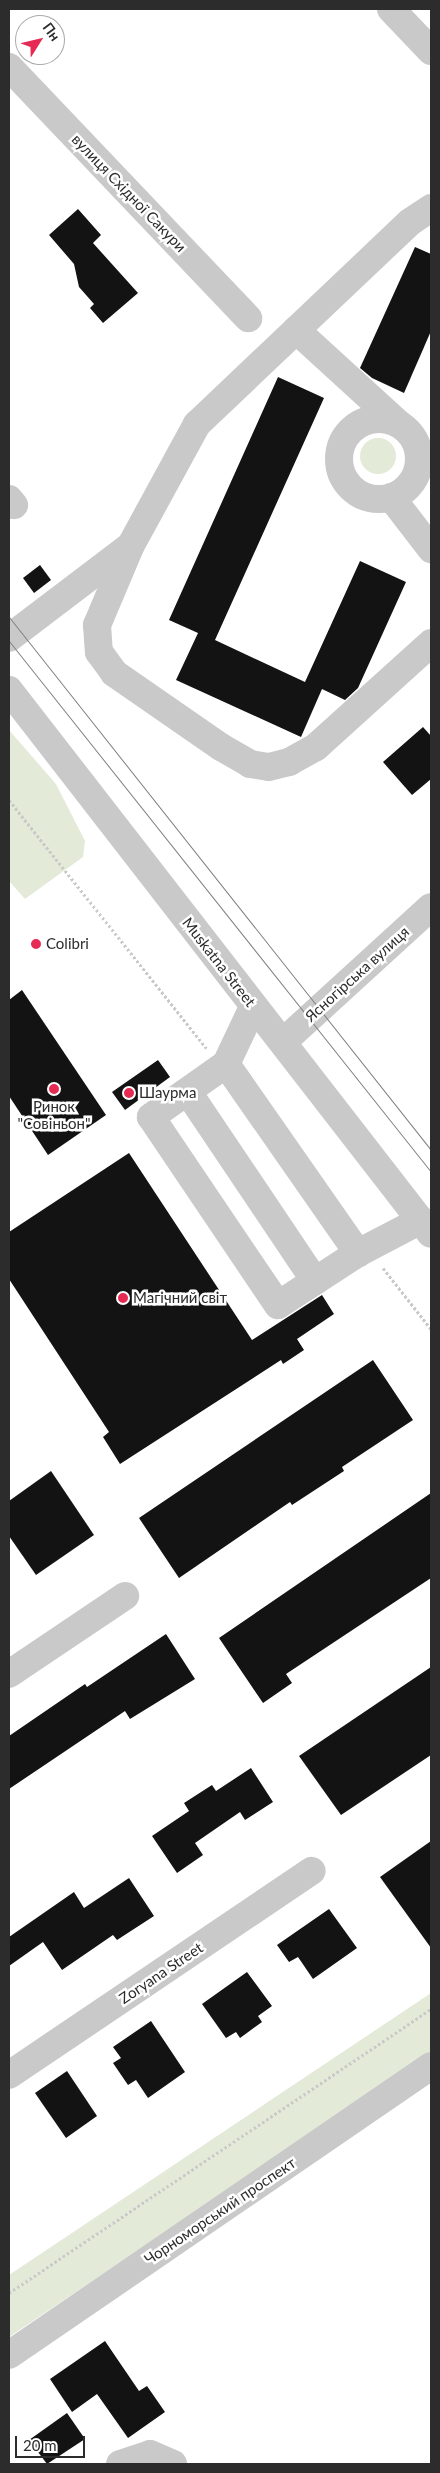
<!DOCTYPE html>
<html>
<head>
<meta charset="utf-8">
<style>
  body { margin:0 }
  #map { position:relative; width:440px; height:2473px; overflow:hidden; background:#fff; font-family:Lato,sans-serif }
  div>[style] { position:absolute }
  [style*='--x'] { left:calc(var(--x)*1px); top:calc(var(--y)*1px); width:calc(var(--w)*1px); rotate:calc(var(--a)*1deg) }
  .green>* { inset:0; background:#e4ead8 }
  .round { border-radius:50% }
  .building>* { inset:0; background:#131313 }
  .path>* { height:3px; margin-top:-1.5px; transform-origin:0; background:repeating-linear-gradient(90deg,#c9c9c9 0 2.5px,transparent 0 5px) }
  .minor>* { height:28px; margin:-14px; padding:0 14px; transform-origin:14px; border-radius:14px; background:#c9c9c9 }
  .minor>.ring { margin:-14px; padding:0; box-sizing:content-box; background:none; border:28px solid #c9c9c9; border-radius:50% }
  .tram>* { height:1px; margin:-0.5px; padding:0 0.5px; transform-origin:0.5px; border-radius:0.5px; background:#818181 }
  .dots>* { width:14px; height:14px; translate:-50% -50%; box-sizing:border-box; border:2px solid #fff; border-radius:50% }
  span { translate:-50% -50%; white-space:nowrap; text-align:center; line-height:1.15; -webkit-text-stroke:5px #fff; paint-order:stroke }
  .street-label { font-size:15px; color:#2c2c2c }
  .poi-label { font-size:15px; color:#2c2c2c }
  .left { translate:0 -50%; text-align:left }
  .frame { position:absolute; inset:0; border:10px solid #2c2c2c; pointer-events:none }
  .north { position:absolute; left:15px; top:15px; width:50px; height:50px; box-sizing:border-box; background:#fff; border:1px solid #ababab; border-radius:50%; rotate:54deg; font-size:14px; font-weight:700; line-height:20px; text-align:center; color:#2c2c2c }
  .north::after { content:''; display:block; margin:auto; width:18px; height:22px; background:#e52b53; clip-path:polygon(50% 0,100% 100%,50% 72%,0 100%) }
  .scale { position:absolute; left:15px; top:2436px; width:70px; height:22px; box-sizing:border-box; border:2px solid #2c2c2c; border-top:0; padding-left:6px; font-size:15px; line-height:18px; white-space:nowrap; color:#2c2c2c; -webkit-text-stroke:4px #fff; paint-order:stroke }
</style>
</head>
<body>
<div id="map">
  <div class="green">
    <i class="round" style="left:360px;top:438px;width:36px;height:36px"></i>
    <i style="clip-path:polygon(9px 730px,56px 784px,85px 841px,83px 857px,25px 899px,9px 881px)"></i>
    <i style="clip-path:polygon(431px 1993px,431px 2053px,9px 2337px,9px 2275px)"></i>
  </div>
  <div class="building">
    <i style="clip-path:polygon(78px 209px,101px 235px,93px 243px,138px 293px,103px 323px,90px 308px,94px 304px,79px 287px,74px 264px,49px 235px)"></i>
    <i style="clip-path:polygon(415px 247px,431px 254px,431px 331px,404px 393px,372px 378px,360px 368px)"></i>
    <i style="clip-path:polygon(278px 377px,324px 398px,215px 640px,305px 682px,360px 561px,406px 582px,358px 688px,345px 700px,322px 689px,301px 737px,176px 680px,198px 633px,169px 620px)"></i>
    <i style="clip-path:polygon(40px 565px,51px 580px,34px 593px,23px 578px)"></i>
    <i style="clip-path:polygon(423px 727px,431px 736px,431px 779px,412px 795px,383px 762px)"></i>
    <i style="clip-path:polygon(22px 990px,106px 1115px,48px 1155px,9px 1096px,9px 1000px)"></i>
    <i style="clip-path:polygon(158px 1060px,170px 1077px,125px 1110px,112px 1092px)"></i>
    <i style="clip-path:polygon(129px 1153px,252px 1340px,322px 1295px,334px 1314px,297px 1339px,304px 1350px,283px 1364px,281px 1360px,120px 1464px,103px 1437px,109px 1432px,9px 1279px,9px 1232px)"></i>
    <i style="clip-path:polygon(373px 1360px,413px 1420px,342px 1467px,344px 1471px,292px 1505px,290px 1502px,179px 1578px,139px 1518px)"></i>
    <i style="clip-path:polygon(51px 1471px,94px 1535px,36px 1575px,9px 1536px,9px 1501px)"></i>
    <i style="clip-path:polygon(431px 1493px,431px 1578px,286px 1674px,292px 1683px,263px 1703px,219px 1638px)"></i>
    <i style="clip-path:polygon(166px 1634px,195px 1679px,130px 1719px,125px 1711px,9px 1789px,9px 1736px,85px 1684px,87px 1687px)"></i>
    <i style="clip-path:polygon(431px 1667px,431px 1755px,341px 1815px,299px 1756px)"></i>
    <i style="clip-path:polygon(251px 1768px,273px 1802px,245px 1820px,240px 1812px,195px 1843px,203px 1855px,177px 1873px,152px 1836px,189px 1811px,184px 1803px,212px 1785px,216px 1791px)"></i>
    <i style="clip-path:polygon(431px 1841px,431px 1948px,380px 1877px)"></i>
    <i style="clip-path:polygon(129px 1878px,154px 1916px,117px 1940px,113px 1935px,62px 1970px,43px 1942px,9px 1966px,9px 1937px,74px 1892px,84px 1908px)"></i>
    <i style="clip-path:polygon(329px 1909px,357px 1948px,313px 1979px,298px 1957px,289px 1962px,277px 1945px)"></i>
    <i style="clip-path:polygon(247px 1972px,272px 2006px,258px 2016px,262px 2022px,240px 2038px,236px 2032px,226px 2038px,202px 2004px)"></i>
    <i style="clip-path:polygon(151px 2021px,185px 2072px,148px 2098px,136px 2080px,128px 2085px,113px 2063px,121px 2058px,113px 2047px)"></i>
    <i style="clip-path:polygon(67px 2071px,97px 2116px,66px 2138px,35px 2093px)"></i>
    <i style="clip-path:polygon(105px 2341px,139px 2391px,147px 2386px,165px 2412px,128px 2438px,97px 2394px,72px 2412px,50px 2379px)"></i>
    <i style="clip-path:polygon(67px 2413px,85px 2439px,47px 2464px,29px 2440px)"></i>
  </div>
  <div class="path">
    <i style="--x:9;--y:800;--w:317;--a:51.5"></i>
    <i style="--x:383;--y:1268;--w:78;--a:51.8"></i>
    <i style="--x:9;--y:2293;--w:509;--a:-33.94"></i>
  </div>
  <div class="minor">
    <i style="--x:391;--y:9;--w:58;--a:46.4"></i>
    <i style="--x:9;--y:67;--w:347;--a:46.4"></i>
    <i style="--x:431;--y:208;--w:25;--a:146"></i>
    <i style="--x:410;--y:222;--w:294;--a:136.5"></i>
    <i style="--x:197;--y:424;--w:140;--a:118.6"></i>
    <i style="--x:130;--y:547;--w:85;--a:112.9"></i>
    <i style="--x:97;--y:625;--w:27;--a:86"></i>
    <i style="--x:99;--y:652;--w:26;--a:54"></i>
    <i style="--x:114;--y:673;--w:130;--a:34.7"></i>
    <i style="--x:221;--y:747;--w:34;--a:30"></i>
    <i style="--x:250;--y:764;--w:19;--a:9"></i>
    <i style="--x:269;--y:767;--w:21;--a:-14"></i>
    <i style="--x:289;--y:762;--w:31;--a:-29"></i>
    <i style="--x:316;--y:747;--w:155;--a:-42.1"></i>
    <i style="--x:296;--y:330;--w:139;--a:42.4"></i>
    <i class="ring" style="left:339px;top:419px;width:52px;height:52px"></i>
    <i style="--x:391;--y:497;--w:66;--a:52.4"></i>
    <i style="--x:9;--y:499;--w:8;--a:50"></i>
    <i style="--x:9;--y:638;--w:151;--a:-37.2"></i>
    <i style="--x:9;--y:690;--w:688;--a:52.2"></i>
    <i style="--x:253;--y:1007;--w:63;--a:115.3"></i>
    <i style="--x:226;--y:1064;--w:92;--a:144.8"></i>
    <i style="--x:151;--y:1117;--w:227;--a:56"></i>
    <i style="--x:278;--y:1305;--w:95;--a:-33"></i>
    <i style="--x:358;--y:1253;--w:71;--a:-27.6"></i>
    <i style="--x:283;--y:1042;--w:200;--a:-42.4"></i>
    <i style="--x:226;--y:1064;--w:231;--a:55.1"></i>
    <i style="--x:188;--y:1092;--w:228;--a:56.1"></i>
    <i style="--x:9;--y:1674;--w:140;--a:-33.9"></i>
    <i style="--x:9;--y:2075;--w:365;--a:-34"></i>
    <i style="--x:9;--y:2355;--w:511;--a:-34.4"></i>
    <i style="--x:120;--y:2464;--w:32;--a:-18"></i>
    <i style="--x:150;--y:2454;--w:25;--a:23"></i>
  </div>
  <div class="tram">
    <i style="--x:9;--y:617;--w:680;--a:51.63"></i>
    <i style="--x:9;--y:641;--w:678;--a:51.52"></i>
  </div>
  <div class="dots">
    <i style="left:36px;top:944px;background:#e52b53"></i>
    <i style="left:54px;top:1089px;background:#e52b53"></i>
    <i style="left:129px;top:1093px;background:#e52b53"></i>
    <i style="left:123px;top:1298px;background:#e52b53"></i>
  </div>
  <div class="street-label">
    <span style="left:129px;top:193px;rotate:46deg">вулиця Східної Сакури</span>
    <span style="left:219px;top:962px;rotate:52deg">Muskatna Street</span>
    <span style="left:357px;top:974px;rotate:-42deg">Ясногірська вулиця</span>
    <span style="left:161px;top:1973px;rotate:-34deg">Zoryana Street</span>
    <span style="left:220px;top:2211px;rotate:-34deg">Чорноморський проспект</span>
  </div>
  <div class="poi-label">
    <span class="left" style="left:46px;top:944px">Colibri</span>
    <span class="left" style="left:139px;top:1093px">Шаурма</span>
    <span style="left:54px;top:1115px">Ринок<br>"Совіньон"</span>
    <span class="left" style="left:133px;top:1298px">Магічний світ</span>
  </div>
  <div class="frame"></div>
  <div class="north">Пн</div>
  <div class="scale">20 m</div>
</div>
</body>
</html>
